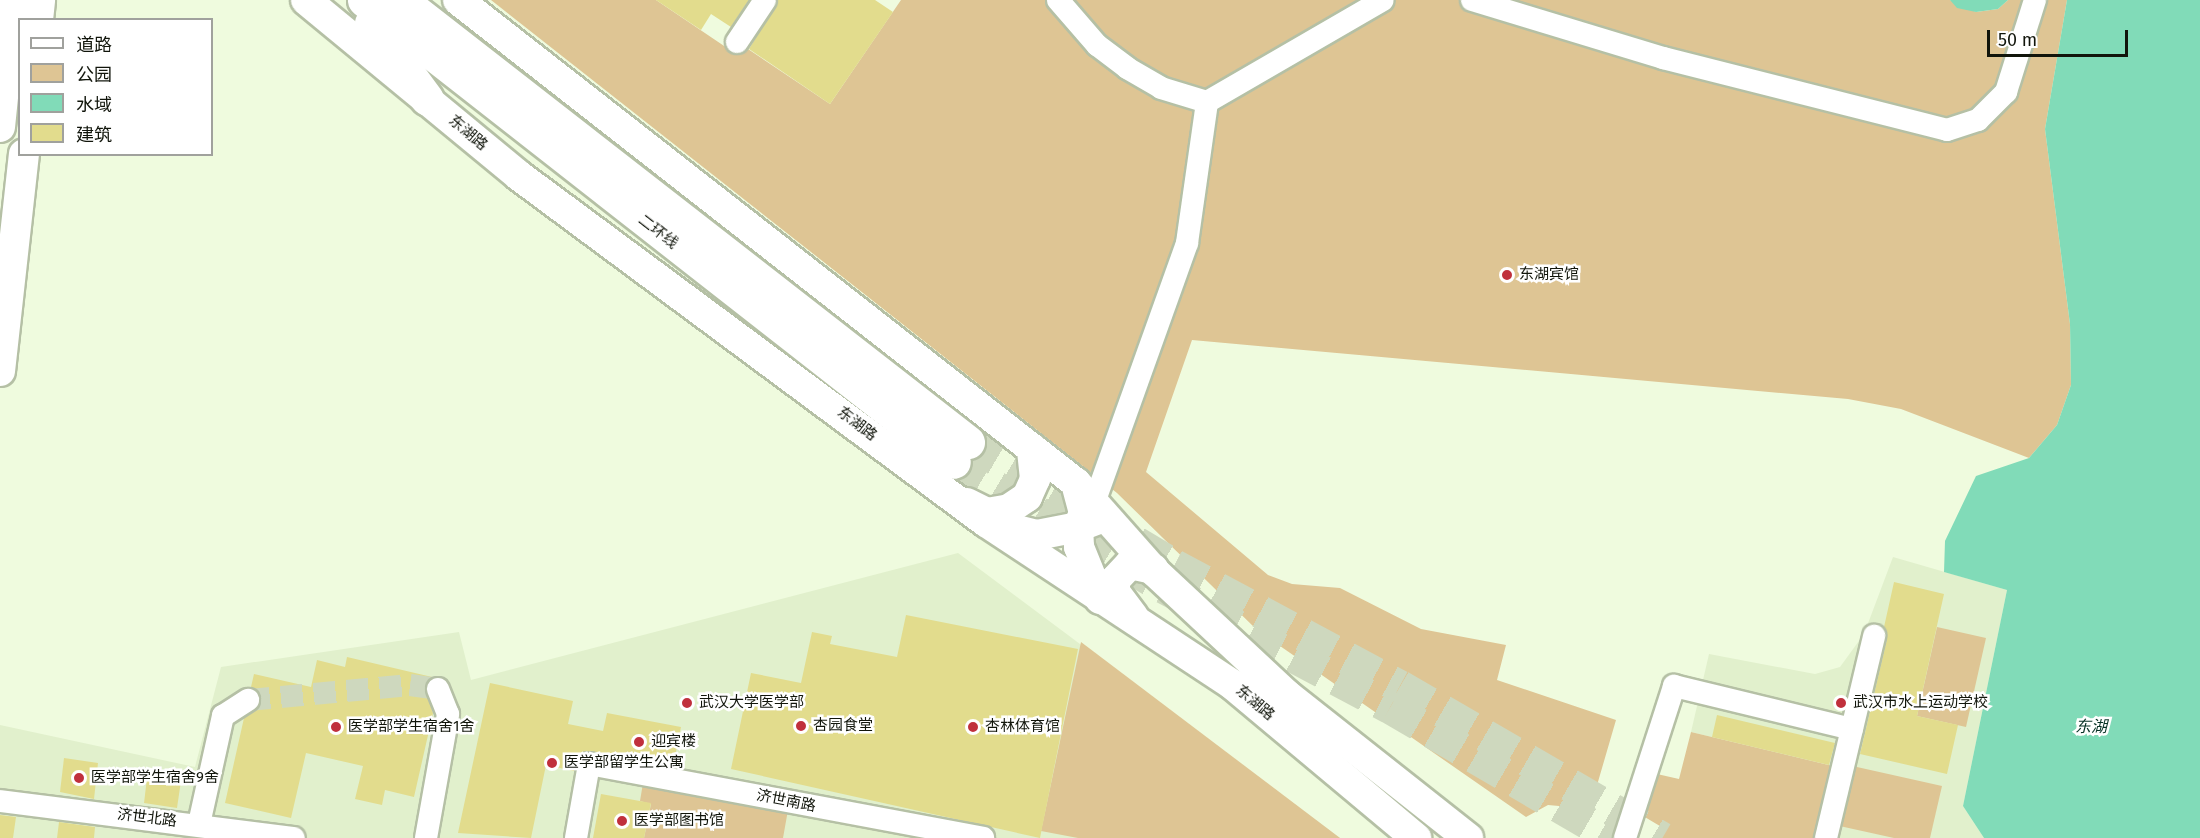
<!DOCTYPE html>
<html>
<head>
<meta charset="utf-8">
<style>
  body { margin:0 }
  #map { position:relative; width:2200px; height:838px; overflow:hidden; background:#effbde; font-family:"Fira Sans","Noto Sans SC",sans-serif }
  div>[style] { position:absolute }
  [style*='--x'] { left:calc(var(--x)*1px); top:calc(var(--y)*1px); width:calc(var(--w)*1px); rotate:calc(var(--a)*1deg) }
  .built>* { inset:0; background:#e1f0cc }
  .green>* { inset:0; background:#dec594 }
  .water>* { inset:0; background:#81dbb8 }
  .building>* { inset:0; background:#e2dc8d }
  .minor-tunnel>* { height:22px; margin-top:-11px; transform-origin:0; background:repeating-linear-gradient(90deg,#ced8be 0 22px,transparent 0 33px) }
  .highway-tunnel>* { height:33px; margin-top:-16.5px; transform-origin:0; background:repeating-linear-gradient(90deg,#ced8be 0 33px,transparent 0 49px) }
  .roads { filter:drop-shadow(2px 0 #b5c0a5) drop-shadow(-2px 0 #b5c0a5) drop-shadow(0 2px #b5c0a5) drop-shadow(0 -2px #b5c0a5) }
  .minor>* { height:22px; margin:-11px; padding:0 11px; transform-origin:11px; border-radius:11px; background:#fff }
  .major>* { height:30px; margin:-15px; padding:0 15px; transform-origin:15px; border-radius:15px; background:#fff }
  .highway>* { height:33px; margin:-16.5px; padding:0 16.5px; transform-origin:16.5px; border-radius:16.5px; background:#fff }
  .dots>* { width:16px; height:16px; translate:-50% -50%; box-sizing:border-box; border:3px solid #fff; border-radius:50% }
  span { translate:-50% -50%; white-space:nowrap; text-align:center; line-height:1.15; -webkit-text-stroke:5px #fff; paint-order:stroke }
  .street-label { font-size:15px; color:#11150b }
  .poi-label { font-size:15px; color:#11150b }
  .left { translate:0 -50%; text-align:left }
  .water-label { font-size:16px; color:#063124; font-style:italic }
  .legend { position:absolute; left:18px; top:18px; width:195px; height:138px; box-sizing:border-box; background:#fff; border:2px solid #a0a19d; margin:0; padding:8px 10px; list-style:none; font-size:18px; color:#11150b }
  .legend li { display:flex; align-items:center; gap:12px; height:30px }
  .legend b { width:30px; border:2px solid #a0a19d }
  .scale { position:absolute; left:1987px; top:30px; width:141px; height:27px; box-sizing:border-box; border:3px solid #11150b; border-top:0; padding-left:8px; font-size:18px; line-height:21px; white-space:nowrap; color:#11150b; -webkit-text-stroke:4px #fff; paint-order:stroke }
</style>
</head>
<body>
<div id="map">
  <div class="built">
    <i style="clip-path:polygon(958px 553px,1340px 838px,0 838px,0 725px,195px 767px,221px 667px,459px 632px,471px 680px)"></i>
    <i style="clip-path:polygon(1893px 557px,2007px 590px,1963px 806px,1984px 838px,1820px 838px,1837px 767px,1691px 732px,1709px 654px,1815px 674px,1840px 667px,1864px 634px)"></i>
  </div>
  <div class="green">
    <i style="clip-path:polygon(491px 0,656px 0,736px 54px,742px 45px,830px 104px,901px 0,1950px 0,1976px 12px,1998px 9px,2008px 0,2067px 0,2045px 129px,2070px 324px,2071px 385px,2057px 425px,2029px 458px,1901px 409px,1848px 399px,1192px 340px,1146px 472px,1268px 575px,1292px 584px,1340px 588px,1421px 629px,1506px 645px,1497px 680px,1616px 720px,1593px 799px,1570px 807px,1548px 805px,1526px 817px,1257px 630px,1117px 493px)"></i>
    <i style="clip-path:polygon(1937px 627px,1986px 638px,1966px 727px,1917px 716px)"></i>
    <i style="clip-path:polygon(1081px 642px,1340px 838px,1078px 838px,1041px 831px)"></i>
    <i style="clip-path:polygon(1691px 732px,1837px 767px,1820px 838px,1661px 838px,1665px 829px,1643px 816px,1657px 774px,1679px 779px)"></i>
    <i style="clip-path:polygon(1848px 765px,1942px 786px,1930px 838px,1894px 838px,1835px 825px)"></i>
    <i style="clip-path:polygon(643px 783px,788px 810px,783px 838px,644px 838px,651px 804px,640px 801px)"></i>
  </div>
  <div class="water">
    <i style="clip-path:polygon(1950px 0,2008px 0,1998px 9px,1976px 12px,1957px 8px)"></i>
    <i style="clip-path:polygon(2067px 0,2200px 0,2200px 838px,1984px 838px,1963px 806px,2007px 590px,1944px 572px,1945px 541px,1976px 476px,2029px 458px,2057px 425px,2071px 385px,2070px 324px,2045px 129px)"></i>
  </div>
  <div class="building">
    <i style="clip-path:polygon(656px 0,749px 0,731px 27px,711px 14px,701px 30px)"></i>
    <i style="clip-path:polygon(778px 0,875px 0,893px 12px,830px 104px,749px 49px)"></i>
    <i style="clip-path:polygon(1894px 582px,1944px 594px,1917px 716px,1958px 725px,1947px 774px,1860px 754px,1887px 639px,1884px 627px)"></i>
    <i style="clip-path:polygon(906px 615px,1078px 649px,1040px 838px,731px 769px,751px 673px,801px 683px,812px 632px,832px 636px,830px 644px,897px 657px)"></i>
    <i style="clip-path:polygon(347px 657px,432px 677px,425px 688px,433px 713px,414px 797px,385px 790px,382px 805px,355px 799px,363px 766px,306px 753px,291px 818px,225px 803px,244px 718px,260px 706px,260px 693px,251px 687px,254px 674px,311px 687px,317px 660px,345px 667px)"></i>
    <i style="clip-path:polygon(490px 683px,573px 701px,568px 724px,603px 731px,607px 713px,681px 727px,673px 766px,585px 751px,574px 771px,546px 765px,531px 838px,458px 833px)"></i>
    <i style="clip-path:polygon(1717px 715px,1835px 743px,1829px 765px,1712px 737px)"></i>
    <i style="clip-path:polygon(64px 758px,98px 763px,94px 799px,60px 792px)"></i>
    <i style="clip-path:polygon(148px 770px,182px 774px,177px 808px,144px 803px)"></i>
    <i style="clip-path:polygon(601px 794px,651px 803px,644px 838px,593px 838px)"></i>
    <i style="clip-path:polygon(0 815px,16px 817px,13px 838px,0 838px)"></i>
    <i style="clip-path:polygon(59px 822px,95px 827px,94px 838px,57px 838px)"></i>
  </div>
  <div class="minor-tunnel">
    <i style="--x:248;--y:700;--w:163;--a:-5.3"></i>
    <i style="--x:410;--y:685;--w:28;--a:8"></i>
  </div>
  <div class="highway-tunnel">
    <i style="--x:968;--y:442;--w:240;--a:30.8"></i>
    <i style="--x:1174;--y:565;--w:256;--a:28.2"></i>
    <i style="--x:1400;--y:686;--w:303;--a:30.1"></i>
    <i style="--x:954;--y:462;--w:244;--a:30.8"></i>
    <i style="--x:1164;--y:587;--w:256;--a:28"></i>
    <i style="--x:1390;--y:707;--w:259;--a:30.3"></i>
  </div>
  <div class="roads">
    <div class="minor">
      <i style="--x:1058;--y:0;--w:60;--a:49.1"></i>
      <i style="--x:1097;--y:45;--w:38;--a:37"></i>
      <i style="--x:1127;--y:68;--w:39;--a:30"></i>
      <i style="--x:1161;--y:88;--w:48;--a:16.9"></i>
      <i style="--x:1207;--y:102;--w:203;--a:-30.1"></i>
      <i style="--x:1472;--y:0;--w:200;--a:16.9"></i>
      <i style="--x:1663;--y:58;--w:293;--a:14.2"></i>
      <i style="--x:1947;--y:130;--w:33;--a:-18"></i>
      <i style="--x:1978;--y:120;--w:40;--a:-45"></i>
      <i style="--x:2006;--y:92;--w:96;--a:-72.5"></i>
      <i style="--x:737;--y:42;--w:50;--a:-56.3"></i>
      <i style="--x:1094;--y:503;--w:276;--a:-70.3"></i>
      <i style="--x:1187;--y:243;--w:142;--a:-81.9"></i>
      <i style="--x:0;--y:801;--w:296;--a:7.2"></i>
      <i style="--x:199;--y:824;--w:111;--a:-77.5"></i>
      <i style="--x:223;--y:716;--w:30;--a:-33"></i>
      <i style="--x:426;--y:838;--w:126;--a:-79.9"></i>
      <i style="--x:448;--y:714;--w:27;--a:-112"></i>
      <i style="--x:576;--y:838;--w:75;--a:-80"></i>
      <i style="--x:589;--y:764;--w:401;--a:10.6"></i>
      <i style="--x:1625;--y:838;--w:160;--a:-72.1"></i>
      <i style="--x:1674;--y:686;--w:183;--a:13.6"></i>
      <i style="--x:1826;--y:838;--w:208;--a:-76.6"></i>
    </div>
    <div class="major">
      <i style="--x:306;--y:0;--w:275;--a:39.5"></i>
      <i style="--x:518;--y:175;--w:583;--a:36.56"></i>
      <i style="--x:986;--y:522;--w:296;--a:33.4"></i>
      <i style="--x:1233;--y:685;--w:239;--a:39.9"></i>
      <i style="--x:458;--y:0;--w:784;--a:38.01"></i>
      <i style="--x:1076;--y:483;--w:119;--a:48.4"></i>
      <i style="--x:1155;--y:572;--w:180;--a:43"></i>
      <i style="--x:1287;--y:695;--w:231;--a:38.3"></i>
      <i style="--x:38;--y:20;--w:20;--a:-84"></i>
      <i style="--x:0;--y:127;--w:128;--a:-84.2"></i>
      <i style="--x:0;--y:371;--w:218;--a:-83.7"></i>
      <i style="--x:967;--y:503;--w:22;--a:27"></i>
      <i style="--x:987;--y:513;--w:22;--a:-10"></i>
      <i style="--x:1009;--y:509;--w:22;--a:-34"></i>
      <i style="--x:1027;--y:497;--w:20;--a:-66"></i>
      <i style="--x:1035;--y:479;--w:31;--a:-96"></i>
      <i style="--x:1096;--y:520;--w:19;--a:159"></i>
      <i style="--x:1078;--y:527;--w:20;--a:87"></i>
      <i style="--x:1079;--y:547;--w:56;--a:68"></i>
      <i style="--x:1001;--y:526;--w:37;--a:14"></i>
      <i style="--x:1037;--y:535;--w:42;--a:-11"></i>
      <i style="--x:1078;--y:527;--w:15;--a:-67"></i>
      <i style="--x:1084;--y:513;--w:31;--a:-105"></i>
      <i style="--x:1133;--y:616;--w:30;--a:-127"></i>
      <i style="--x:1115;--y:592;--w:12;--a:-90"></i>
      <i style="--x:1115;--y:580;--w:22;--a:-47"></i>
      <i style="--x:1130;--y:564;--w:24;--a:12"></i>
    </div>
    <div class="highway">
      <i style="--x:364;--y:0;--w:749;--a:38.06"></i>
      <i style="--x:401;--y:0;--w:719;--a:37.94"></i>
      <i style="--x:371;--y:23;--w:94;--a:53.6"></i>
    </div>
  </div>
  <div class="dots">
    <i style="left:1507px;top:275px;background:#c0303c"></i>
    <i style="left:687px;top:703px;background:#c0303c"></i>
    <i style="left:1841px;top:703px;background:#c0303c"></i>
    <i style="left:801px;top:726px;background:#c0303c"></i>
    <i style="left:336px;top:727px;background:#c0303c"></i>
    <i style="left:973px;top:727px;background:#c0303c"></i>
    <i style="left:639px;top:742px;background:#c0303c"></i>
    <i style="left:552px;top:763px;background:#c0303c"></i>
    <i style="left:79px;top:778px;background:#c0303c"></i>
    <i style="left:622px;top:821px;background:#c0303c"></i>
  </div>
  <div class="street-label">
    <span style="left:468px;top:133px;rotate:40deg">东湖路</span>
    <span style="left:658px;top:232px;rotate:38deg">二环线</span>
    <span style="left:857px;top:424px;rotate:37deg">东湖路</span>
    <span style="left:1255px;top:703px;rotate:40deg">东湖路</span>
    <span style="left:786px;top:801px;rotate:11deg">济世南路</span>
    <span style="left:147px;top:818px;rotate:7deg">济世北路</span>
  </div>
  <div class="poi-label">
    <span class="left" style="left:1519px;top:275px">东湖宾馆</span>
    <span class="left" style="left:699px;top:703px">武汉大学医学部</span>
    <span class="left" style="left:1853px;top:703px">武汉市水上运动学校</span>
    <span class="left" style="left:813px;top:726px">杏园食堂</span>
    <span class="left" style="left:348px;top:727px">医学部学生宿舍1舍</span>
    <span class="left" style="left:985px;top:727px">杏林体育馆</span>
    <span class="left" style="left:651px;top:742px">迎宾楼</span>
    <span class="left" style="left:564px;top:763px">医学部留学生公寓</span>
    <span class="left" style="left:91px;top:778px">医学部学生宿舍9舍</span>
    <span class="left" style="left:634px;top:821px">医学部图书馆</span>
  </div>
  <div class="water-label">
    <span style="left:2091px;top:727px">东湖</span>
  </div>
  <ul class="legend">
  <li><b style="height:8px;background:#fff"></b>道路</li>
  <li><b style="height:16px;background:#dec594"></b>公园</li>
  <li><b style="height:16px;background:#81dbb8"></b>水域</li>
  <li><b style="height:16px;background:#e2dc8d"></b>建筑</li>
  </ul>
  <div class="scale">50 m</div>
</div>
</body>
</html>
